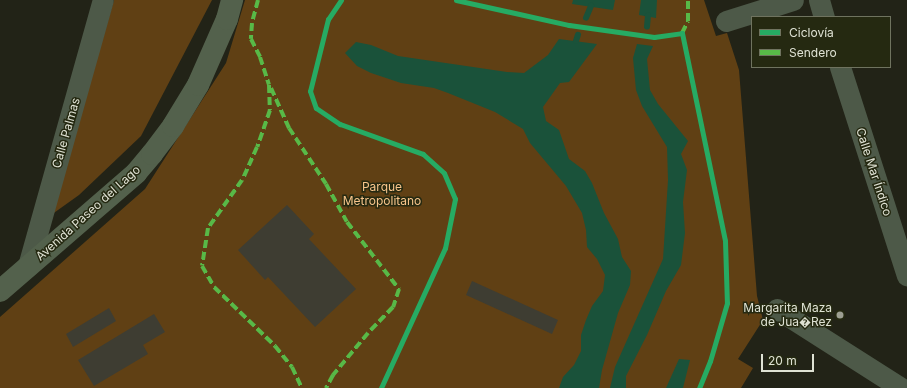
<!DOCTYPE html>
<html>
<head>
<meta charset="utf-8">
<style>
  body { margin:0 }
  #map { position:relative; width:907px; height:388px; overflow:hidden; background:#222317; font-family:Inter,sans-serif }
  div>[style] { position:absolute }
  [style*='--x'] { left:calc(var(--x)*1px); top:calc(var(--y)*1px); width:calc(var(--w)*1px); rotate:calc(var(--a)*1deg) }
  .green>* { inset:0; background:#604014 }
  .water>* { inset:0; background:#1a523a }
  .stream>* { height:5.5px; margin:-2.75px; padding:0 2.75px; transform-origin:2.75px; border-radius:2.75px; background:#1a523a }
  .building>* { inset:0; background:#3e3d32 }
  .minor>* { height:21px; margin:-10.5px; padding:0 10.5px; transform-origin:10.5px; border-radius:10.5px; background:#4d5948 }
  .major>* { height:22px; margin:-11px; padding:0 11px; transform-origin:11px; border-radius:11px; background:#53614c }
  .quiet>* { height:4px; margin-top:-2px; transform-origin:0; background:repeating-linear-gradient(90deg,#58b947 0 8px,transparent 0 12px) }
  .cycleway>* { height:5px; margin:-2.5px; padding:0 2.5px; transform-origin:2.5px; border-radius:2.5px; background:#26ab63 }
  .dots>* { width:11px; height:11px; translate:-50% -50%; box-sizing:border-box; border:2px solid #252911; border-radius:50% }
  span { translate:-50% -50%; white-space:nowrap; text-align:center; line-height:1.15; -webkit-text-stroke:3px #252911; paint-order:stroke }
  .street-label { font-size:12px; color:#dfe2d4 }
  .park-label { font-size:12px; color:#f8c58b }
  .poi-label { font-size:12px; color:#dfe2d4 }
  .right { translate:-100% -50%; text-align:right }
  .legend { position:absolute; left:751px; top:16px; width:140px; height:52px; box-sizing:border-box; background:#252911; border:1px solid #6f735f; margin:0; padding:5px 7px; list-style:none; font-size:12px; color:#dfe2d4 }
  .legend li { display:flex; align-items:center; gap:8px; height:20px }
  .legend b { width:20px; border:1px solid #6f735f }
  .scale { position:absolute; left:761px; top:354px; width:53px; height:18px; box-sizing:border-box; border:2px solid #dfe2d4; border-top:0; padding-left:5px; font-size:12px; line-height:14px; white-space:nowrap; color:#dfe2d4; -webkit-text-stroke:3px #252911; paint-order:stroke }
</style>
</head>
<body>
<div id="map">
  <div class="green">
    <i style="clip-path:polygon(114px 0,212px 0,141px 136px,79px 195px,51px 215px)"></i>
    <i style="clip-path:polygon(245px 0,704px 0,716px 36px,727px 33px,739px 70px,757px 296px,763px 320px,738px 359px,753px 368px,741px 388px,0 388px,0 317px,145px 189px,226px 63px)"></i>
  </div>
  <div class="water">
    <i style="clip-path:polygon(573px 0,615px 0,613px 10px,572px 4px)"></i>
    <i style="clip-path:polygon(641px 0,657px 0,656px 18px,639px 15px)"></i>
    <i style="clip-path:polygon(559px 39px,597px 44px,569px 82px,560px 83px,543px 107px,546px 121px,559px 130px,569px 159px,585px 171px,592px 183px,604px 213px,618px 239px,622px 257px,631px 271px,630px 285px,618px 313px,602px 370px,599px 388px,559px 388px,563px 377px,574px 365px,581px 351px,581px 335px,586px 320px,592px 306px,603px 291px,605px 275px,597px 259px,587px 247px,586px 230px,582px 213px,566px 186px,530px 143px,523px 129px,495px 112px,448px 93px,434px 88px,401px 83px,371px 73px,357px 66px,345px 53px,356px 42px,371px 45px,398px 56px,507px 72px,524px 73px,548px 55px)"></i>
    <i style="clip-path:polygon(637px 44px,653px 46px,647px 59px,650px 90px,658px 104px,688px 141px,681px 154px,687px 170px,683px 202px,685px 233px,681px 265px,666px 291px,647px 335px,626px 376px,626px 388px,610px 388px,615px 367px,663px 259px,668px 180px,667px 147px,642px 106px,636px 90px,633px 58px)"></i>
    <i style="clip-path:polygon(679px 359px,690px 360px,683px 388px,666px 388px)"></i>
  </div>
  <div class="stream">
    <i style="--x:586;--y:18;--w:13;--a:-67"></i>
    <i style="--x:647;--y:27;--w:11;--a:-85"></i>
    <i style="--x:576;--y:41;--w:6;--a:-72"></i>
  </div>
  <div class="building">
    <i style="clip-path:polygon(287px 205px,314px 234px,309px 239px,356px 289px,315px 327px,268px 277px,265px 280px,238px 250px)"></i>
    <i style="clip-path:polygon(472px 281px,558px 320px,552px 334px,466px 295px)"></i>
    <i style="clip-path:polygon(109px 308px,116px 321px,73px 347px,66px 334px)"></i>
    <i style="clip-path:polygon(154px 314px,165px 332px,143px 345px,148px 354px,94px 386px,78px 360px)"></i>
  </div>
  <div class="minor">
    <i style="--x:819;--y:0;--w:18;--a:74"></i>
    <i style="--x:726;--y:21;--w:70;--a:-17.4"></i>
    <i style="--x:840;--y:67;--w:219;--a:72.2"></i>
    <i style="--x:28;--y:266;--w:276;--a:-74.3"></i>
    <i style="--x:777;--y:309;--w:147;--a:32.5"></i>
  </div>
  <div class="major">
    <i style="--x:0;--y:291;--w:180;--a:-40.9"></i>
    <i style="--x:136;--y:173;--w:25;--a:-50"></i>
    <i style="--x:152;--y:154;--w:35;--a:-53"></i>
    <i style="--x:173;--y:126;--w:48;--a:-58.6"></i>
    <i style="--x:198;--y:85;--w:72;--a:-66.3"></i>
    <i style="--x:227;--y:19;--w:20;--a:-75"></i>
  </div>
  <div class="quiet">
    <i style="--x:258;--y:0;--w:24;--a:105"></i>
    <i style="--x:252;--y:23;--w:16;--a:94"></i>
    <i style="--x:251;--y:39;--w:20;--a:63"></i>
    <i style="--x:260;--y:57;--w:29;--a:72"></i>
    <i style="--x:269;--y:85;--w:25;--a:88"></i>
    <i style="--x:270;--y:110;--w:39;--a:109"></i>
    <i style="--x:257;--y:147;--w:36;--a:114"></i>
    <i style="--x:242;--y:180;--w:59;--a:125.3"></i>
    <i style="--x:208;--y:228;--w:38;--a:99"></i>
    <i style="--x:202;--y:266;--w:24;--a:60"></i>
    <i style="--x:214;--y:287;--w:85;--a:44"></i>
    <i style="--x:275;--y:346;--w:27;--a:51"></i>
    <i style="--x:292;--y:367;--w:23;--a:65"></i>
    <i style="--x:682;--y:33;--w:13;--a:-63"></i>
    <i style="--x:688;--y:21;--w:21;--a:-90"></i>
    <i style="--x:271;--y:88;--w:44;--a:65.8"></i>
    <i style="--x:289;--y:128;--w:67;--a:56.5"></i>
    <i style="--x:326;--y:184;--w:43;--a:61.1"></i>
    <i style="--x:347;--y:222;--w:85;--a:52.2"></i>
    <i style="--x:399;--y:289;--w:19;--a:108"></i>
    <i style="--x:393;--y:307;--w:36;--a:134"></i>
    <i style="--x:368;--y:333;--w:55;--a:129.8"></i>
    <i style="--x:333;--y:375;--w:15;--a:118"></i>
  </div>
  <div class="cycleway">
    <i style="--x:341;--y:0;--w:23;--a:124"></i>
    <i style="--x:328;--y:19;--w:74;--a:104"></i>
    <i style="--x:310;--y:91;--w:18;--a:71"></i>
    <i style="--x:316;--y:108;--w:29;--a:34"></i>
    <i style="--x:340;--y:124;--w:88;--a:19.9"></i>
    <i style="--x:423;--y:154;--w:28;--a:42"></i>
    <i style="--x:444;--y:173;--w:28;--a:67"></i>
    <i style="--x:455;--y:199;--w:50;--a:101.5"></i>
    <i style="--x:445;--y:248;--w:154;--a:114.6"></i>
    <i style="--x:456;--y:0;--w:116;--a:12.5"></i>
    <i style="--x:569;--y:25;--w:86;--a:8"></i>
    <i style="--x:654;--y:37;--w:28;--a:-8"></i>
    <i style="--x:682;--y:33;--w:212;--a:78.3"></i>
    <i style="--x:725;--y:241;--w:62;--a:88.2"></i>
    <i style="--x:727;--y:303;--w:60;--a:106.3"></i>
    <i style="--x:710;--y:361;--w:29;--a:112"></i>
  </div>
  <div class="dots">
    <i style="left:840px;top:315px;background:#9d9f92"></i>
  </div>
  <div class="street-label">
    <span style="left:66px;top:133px;rotate:-74deg">Calle Palmas</span>
    <span style="left:874px;top:172px;rotate:72deg">Calle Mar Índico</span>
    <span style="left:88px;top:213px;rotate:-42deg">Avenida Paseo del Lago</span>
  </div>
  <div class="park-label">
    <span style="left:382px;top:194px">Parque<br>Metropolitano</span>
  </div>
  <div class="poi-label">
    <span class="right" style="left:832px;top:315px">Margarita Maza<br>de Jua�Rez</span>
  </div>
  <ul class="legend">
  <li><b style="height:5px;background:#26ab63"></b>Ciclovía</li>
  <li><b style="height:5px;background:#58b947"></b>Sendero</li>
  </ul>
  <div class="scale">20 m</div>
</div>
</body>
</html>
